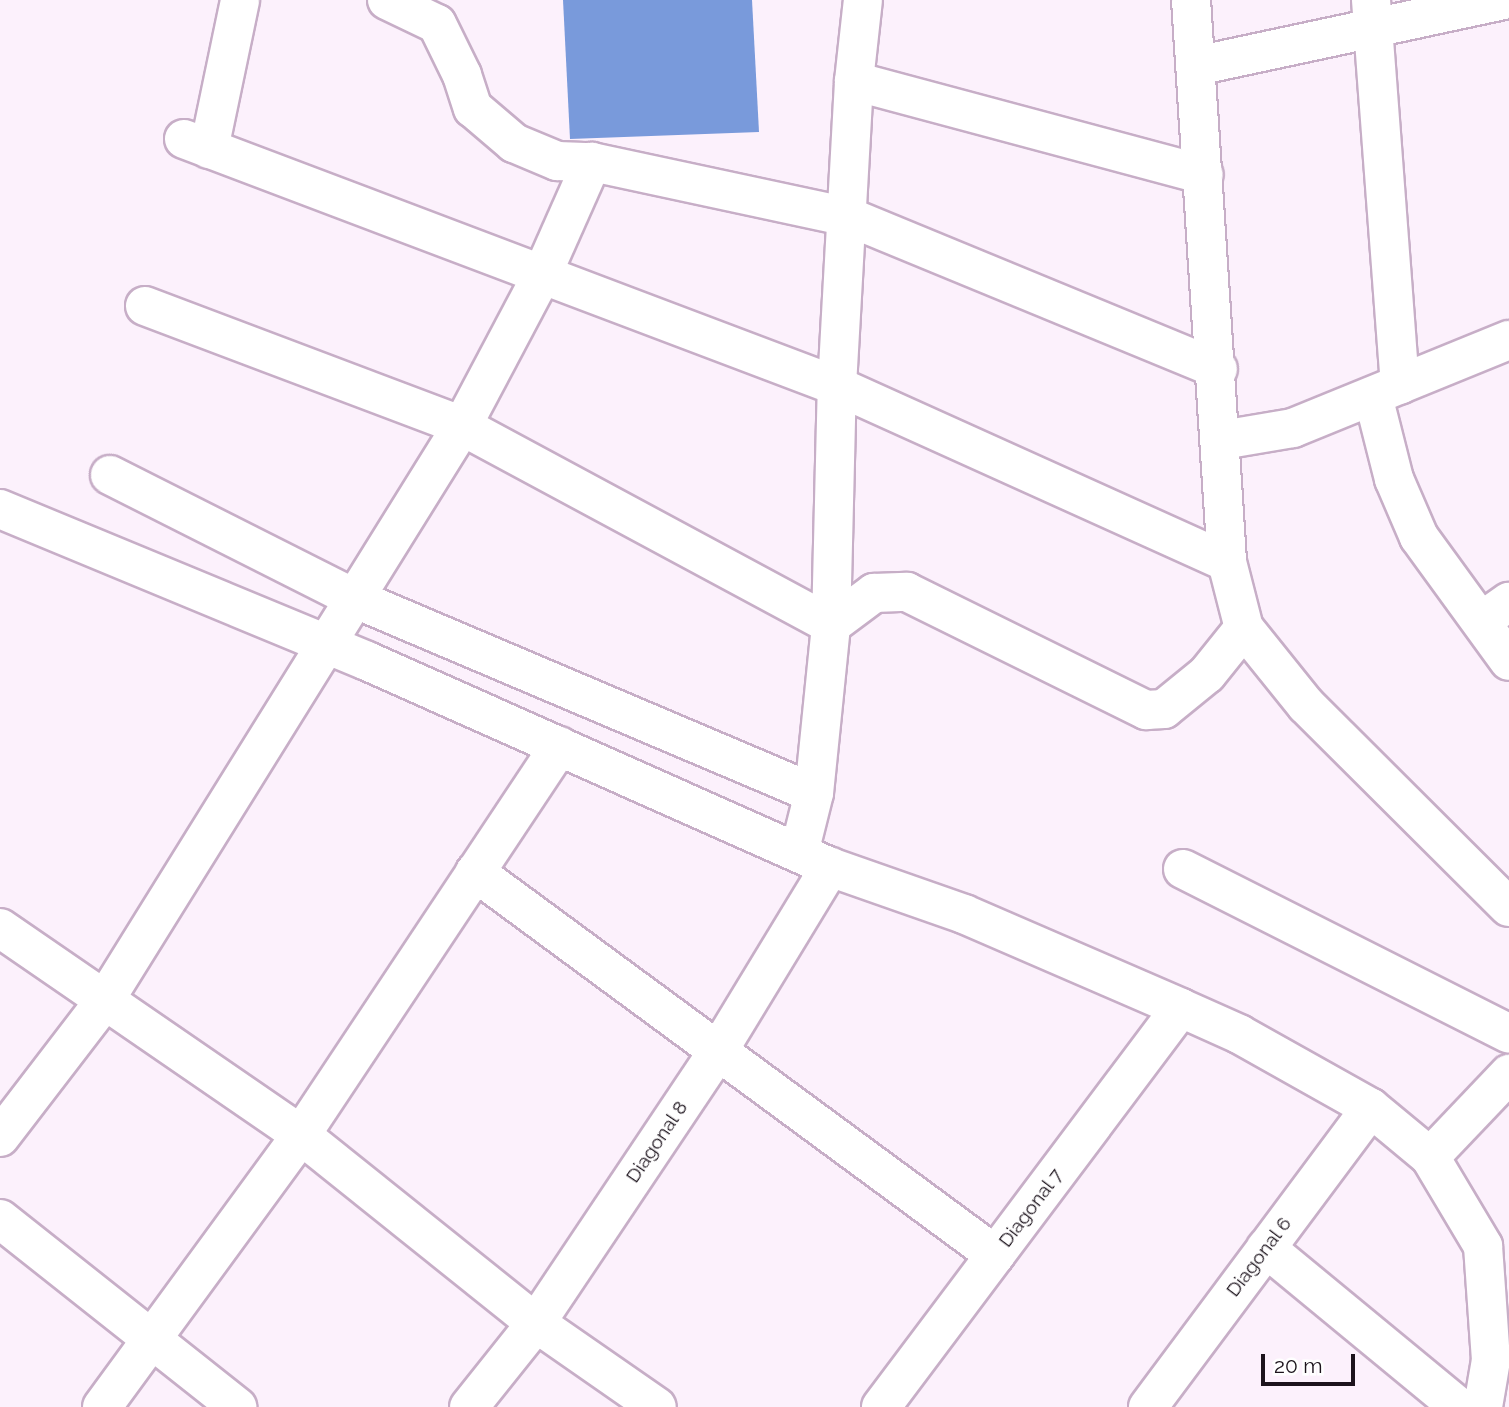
<!DOCTYPE html>
<html>
<head>
<meta charset="utf-8">
<style>
  body { margin:0 }
  #map { position:relative; width:1509px; height:1407px; overflow:hidden; background:#fcf1fc; font-family:Raleway,sans-serif }
  div>[style] { position:absolute }
  [style*='--x'] { left:calc(var(--x)*1px); top:calc(var(--y)*1px); width:calc(var(--w)*1px); rotate:calc(var(--a)*1deg) }
  .water>* { inset:0; background:#799adb }
  .roads { filter:drop-shadow(2px 0 #c7aec7) drop-shadow(-2px 0 #c7aec7) drop-shadow(0 2px #c7aec7) drop-shadow(0 -2px #c7aec7) }
  .street>* { height:38px; margin:-19px; padding:0 19px; transform-origin:19px; border-radius:19px; background:#fff }
  .secondary>* { height:38px; margin:-19px; padding:0 19px; transform-origin:19px; border-radius:19px; background:#fff }
  span { translate:-50% -50%; white-space:nowrap; text-align:center; line-height:1.15; -webkit-text-stroke:6px #fff; paint-order:stroke }
  .street-label { font-size:19px; color:#1c131c }
  .scale { position:absolute; left:1261px; top:1354px; width:94px; height:32px; box-sizing:border-box; border:4px solid #1c131c; border-top:0; padding-left:9px; font-size:21px; line-height:24px; white-space:nowrap; color:#1c131c; -webkit-text-stroke:5px #fff; paint-order:stroke }
</style>
</head>
<body>
<div id="map">
  <div class="water">
    <i style="clip-path:polygon(563px 0,752px 0,759px 132px,570px 139px)"></i>
  </div>
  <div class="roads">
    <div class="street">
      <i style="--x:387;--y:0;--w:55;--a:25.6"></i>
      <i style="--x:437;--y:24;--w:57;--a:63.9"></i>
      <i style="--x:462;--y:75;--w:35;--a:72"></i>
      <i style="--x:473;--y:108;--w:54;--a:40.5"></i>
      <i style="--x:514;--y:143;--w:47;--a:22.7"></i>
      <i style="--x:557;--y:161;--w:35;--a:2"></i>
      <i style="--x:592;--y:162;--w:263;--a:12.1"></i>
      <i style="--x:849;--y:217;--w:399;--a:22.4"></i>
      <i style="--x:1191;--y:0;--w:563;--a:86.33"></i>
      <i style="--x:1227;--y:562;--w:68;--a:75.6"></i>
      <i style="--x:1244;--y:628;--w:99;--a:51.2"></i>
      <i style="--x:1306;--y:705;--w:286;--a:44.9"></i>
      <i style="--x:1371;--y:0;--w:386;--a:85.7"></i>
      <i style="--x:1196;--y:66;--w:314;--a:-12.1"></i>
      <i style="--x:854;--y:81;--w:362;--a:15"></i>
      <i style="--x:184;--y:139;--w:698;--a:20.72"></i>
      <i style="--x:837;--y:386;--w:428;--a:24.3"></i>
      <i style="--x:209;--y:149;--w:152;--a:-78.2"></i>
      <i style="--x:145;--y:306;--w:339;--a:20.7"></i>
      <i style="--x:462;--y:426;--w:419;--a:28.3"></i>
      <i style="--x:831;--y:625;--w:54;--a:-36.7"></i>
      <i style="--x:874;--y:593;--w:33;--a:-2"></i>
      <i style="--x:907;--y:592;--w:267;--a:26.3"></i>
      <i style="--x:1146;--y:710;--w:18;--a:-3"></i>
      <i style="--x:1164;--y:709;--w:55;--a:-39.1"></i>
      <i style="--x:1207;--y:674;--w:59;--a:-51.2"></i>
      <i style="--x:1373;--y:396;--w:86;--a:75.8"></i>
      <i style="--x:1394;--y:479;--w:63;--a:66.7"></i>
      <i style="--x:1419;--y:537;--w:153;--a:54"></i>
      <i style="--x:1222;--y:440;--w:72;--a:-9.6"></i>
      <i style="--x:1293;--y:428;--w:233;--a:-22.2"></i>
      <i style="--x:110;--y:475;--w:275;--a:26.8"></i>
      <i style="--x:356;--y:599;--w:497;--a:23"></i>
      <i style="--x:1483;--y:620;--w:32;--a:-35"></i>
      <i style="--x:799;--y:853;--w:62;--a:-76"></i>
      <i style="--x:814;--y:793;--w:169;--a:-84.2"></i>
      <i style="--x:831;--y:625;--w:239;--a:-88.6"></i>
      <i style="--x:837;--y:386;--w:305;--a:-86.8"></i>
      <i style="--x:854;--y:81;--w:81;--a:-83.7"></i>
      <i style="--x:1183;--y:869;--w:365;--a:26.8"></i>
      <i style="--x:475;--y:872;--w:646;--a:36.37"></i>
      <i style="--x:0;--y:928;--w:365;--a:34.5"></i>
      <i style="--x:301;--y:1135;--w:301;--a:38.7"></i>
      <i style="--x:536;--y:1323;--w:147;--a:34.8"></i>
      <i style="--x:0;--y:1137;--w:169;--a:-52.5"></i>
      <i style="--x:103;--y:1003;--w:680;--a:-58.11"></i>
      <i style="--x:462;--y:426;--w:169;--a:-62.1"></i>
      <i style="--x:541;--y:277;--w:126;--a:-66.1"></i>
      <i style="--x:1430;--y:1157;--w:115;--a:-46.4"></i>
      <i style="--x:0;--y:1219;--w:303;--a:38.4"></i>
      <i style="--x:1266;--y:1248;--w:250;--a:39.5"></i>
      <i style="--x:102;--y:1407;--w:337;--a:-53.8"></i>
      <i style="--x:301;--y:1135;--w:467;--a:-56.4"></i>
      <i style="--x:469;--y:1407;--w:107;--a:-51.4"></i>
      <i style="--x:536;--y:1323;--w:325;--a:-56.2"></i>
      <i style="--x:717;--y:1053;--w:218;--a:-58.7"></i>
      <i style="--x:881;--y:1407;--w:499;--a:-53.1"></i>
      <i style="--x:1148;--y:1407;--w:373;--a:-53.3"></i>
    </div>
    <div class="secondary">
      <i style="--x:0;--y:509;--w:397;--a:22.5"></i>
      <i style="--x:367;--y:661;--w:507;--a:23.99"></i>
      <i style="--x:830;--y:867;--w:142;--a:19.3"></i>
      <i style="--x:964;--y:914;--w:236;--a:23.4"></i>
      <i style="--x:1181;--y:1008;--w:64;--a:24.1"></i>
      <i style="--x:1239;--y:1034;--w:151;--a:29.3"></i>
      <i style="--x:1371;--y:1108;--w:77;--a:39.7"></i>
      <i style="--x:1430;--y:1157;--w:104;--a:59.2"></i>
      <i style="--x:1483;--y:1246;--w:114;--a:86"></i>
      <i style="--x:1491;--y:1360;--w:48;--a:99.7"></i>
    </div>
  </div>
  <div class="street-label">
    <span style="left:657px;top:1142px;rotate:-56deg">Diagonal 8</span>
    <span style="left:1031px;top:1208px;rotate:-53deg">Diagonal 7</span>
    <span style="left:1259px;top:1257px;rotate:-53deg">Diagonal 6</span>
  </div>
  <div class="scale">20 m</div>
</div>
</body>
</html>
